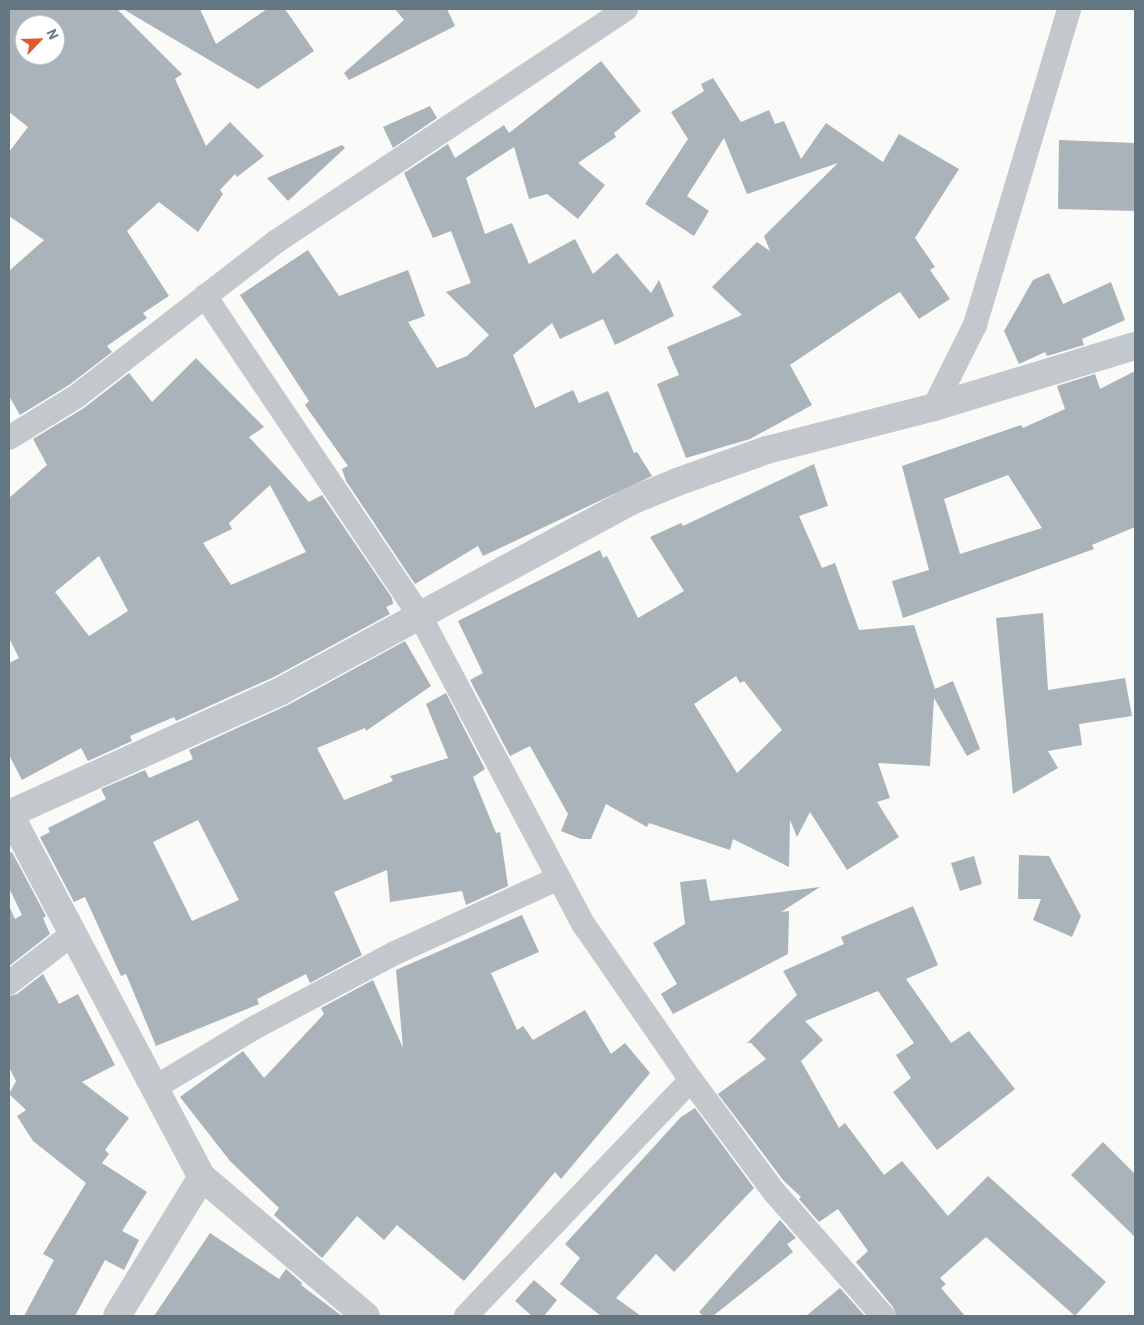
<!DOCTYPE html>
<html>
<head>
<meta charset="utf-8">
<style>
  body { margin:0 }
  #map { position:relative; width:1144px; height:1325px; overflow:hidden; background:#fafaf8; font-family:Barlow,sans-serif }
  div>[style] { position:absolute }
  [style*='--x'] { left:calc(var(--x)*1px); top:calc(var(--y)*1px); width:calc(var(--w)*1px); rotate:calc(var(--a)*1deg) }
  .building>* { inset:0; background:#aab3b9 }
  .minor>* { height:24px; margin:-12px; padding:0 12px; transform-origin:12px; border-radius:12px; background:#c3c8cc }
  .tertiary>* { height:28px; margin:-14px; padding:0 14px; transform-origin:14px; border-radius:14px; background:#c3c8cc }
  span { translate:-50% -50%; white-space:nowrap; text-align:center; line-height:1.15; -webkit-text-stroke:5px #fff; paint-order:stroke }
  .frame { position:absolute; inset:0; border:10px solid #657683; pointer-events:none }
  .north { position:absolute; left:15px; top:15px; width:50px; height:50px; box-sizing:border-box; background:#fff; border:1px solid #c1c8cd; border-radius:50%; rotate:66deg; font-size:14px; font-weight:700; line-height:20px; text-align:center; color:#657683 }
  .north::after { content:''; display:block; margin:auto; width:18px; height:22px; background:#e4572e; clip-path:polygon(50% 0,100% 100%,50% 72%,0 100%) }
</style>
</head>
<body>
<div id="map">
  <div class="building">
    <i style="clip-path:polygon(evenodd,9px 9px,117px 9px,182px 74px,175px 79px,206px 146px,230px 122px,264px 156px,237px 177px,235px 174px,220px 190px,223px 194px,198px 232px,159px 202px,127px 231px,169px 296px,143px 313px,147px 318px,107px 346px,112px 352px,69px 385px,20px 415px,9px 396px,9px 271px,44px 240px,9px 216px,9px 152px,28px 127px,9px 112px,9px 9px,25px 25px,55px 25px,55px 55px,25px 55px,25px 25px)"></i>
    <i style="clip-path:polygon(123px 9px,200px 9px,216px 44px,267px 9px,285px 9px,314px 51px,258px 89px)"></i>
    <i style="clip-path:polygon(395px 9px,447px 9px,455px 26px,349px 80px,344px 73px,404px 20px)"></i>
    <i style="clip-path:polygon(601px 61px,641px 111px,614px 133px,616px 137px,578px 163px,605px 185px,578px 219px,547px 194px,529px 199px,514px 147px,466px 178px,485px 234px,512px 223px,529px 264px,575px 239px,593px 274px,617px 253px,651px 293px,659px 280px,674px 316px,615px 345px,603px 319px,560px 339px,552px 323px,513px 355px,535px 408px,573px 390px,579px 403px,608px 391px,634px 453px,637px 452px,652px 476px,483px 556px,478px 546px,415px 584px,346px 481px,342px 469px,348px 466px,305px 405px,309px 401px,240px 295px,308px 250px,339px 296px,408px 270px,425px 316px,408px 322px,437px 368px,467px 356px,489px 335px,446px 292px,471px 283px,451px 231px,433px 238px,404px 173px,448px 144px,455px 158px,504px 125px,509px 133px)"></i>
    <i style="clip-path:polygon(713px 78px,741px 122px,769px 110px,775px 124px,784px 121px,801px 159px,826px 123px,883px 162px,899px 134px,959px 169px,915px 238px,935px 267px,930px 270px,950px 299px,919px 319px,900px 292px,885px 301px,790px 365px,812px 405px,750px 439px,686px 458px,657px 384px,679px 375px,667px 347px,742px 315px,712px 287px,757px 242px,770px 251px,764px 236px,838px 163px,747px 194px,724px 138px,687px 196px,709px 211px,694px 236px,645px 204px,688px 139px,671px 112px,704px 91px,701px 84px)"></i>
    <i style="clip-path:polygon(430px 106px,437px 118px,393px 148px,383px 127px)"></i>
    <i style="clip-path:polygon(1059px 140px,1135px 143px,1135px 211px,1058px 209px)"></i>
    <i style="clip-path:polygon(342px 145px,345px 148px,288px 201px,267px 178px)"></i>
    <i style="clip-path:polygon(1049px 273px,1063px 304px,1111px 282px,1125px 320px,1082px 339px,1084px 345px,1047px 356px,1045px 352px,1019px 364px,1004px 331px,1033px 280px)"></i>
    <i style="clip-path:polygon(evenodd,196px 358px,264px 427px,249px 437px,309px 502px,322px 495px,392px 598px,393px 604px,386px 607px,390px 614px,274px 677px,176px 721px,174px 717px,130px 736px,132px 741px,88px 761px,81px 748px,22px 780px,9px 755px,9px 663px,19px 658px,9px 638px,9px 498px,47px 465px,33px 439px,84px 408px,129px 373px,152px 402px,196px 358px,270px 485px,306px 552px,231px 585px,203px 543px,232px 529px,229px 523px,270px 485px,196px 358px,99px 556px,128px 611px,89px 636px,55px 592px,99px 556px)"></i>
    <i style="clip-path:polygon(evenodd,1135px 371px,1135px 527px,1092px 545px,1094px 549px,903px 618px,892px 581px,929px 570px,902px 466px,1021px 425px,1023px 428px,1065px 409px,1057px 386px,1095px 374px,1100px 389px,1135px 371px,1008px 475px,1042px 528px,960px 554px,944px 499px,1008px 475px)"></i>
    <i style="clip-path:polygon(evenodd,814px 464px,828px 506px,799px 516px,822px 568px,835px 563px,859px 630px,914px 625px,935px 689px,953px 681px,980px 749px,967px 756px,934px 698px,930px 766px,878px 763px,890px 798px,877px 802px,899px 837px,847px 870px,810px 812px,797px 837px,790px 820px,789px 867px,733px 839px,730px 850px,649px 823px,647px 827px,606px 804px,591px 839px,581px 839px,561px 831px,568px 814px,530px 746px,510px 756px,470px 680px,483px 673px,458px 621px,600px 550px,603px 558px,607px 556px,638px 618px,684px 591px,650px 537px,681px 523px,683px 526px,814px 464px,736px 676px,740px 683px,744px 681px,782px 730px,737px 773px,694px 704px,736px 676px)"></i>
    <i style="clip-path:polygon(1043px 613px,1048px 690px,1125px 678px,1132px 716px,1079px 724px,1082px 745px,1048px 751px,1058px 768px,1013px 794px,996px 618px)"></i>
    <i style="clip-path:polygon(evenodd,405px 641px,431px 686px,366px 731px,365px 728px,317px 748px,344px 800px,393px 781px,390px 776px,448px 758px,426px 704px,446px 693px,485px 769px,473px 777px,496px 833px,500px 832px,508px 886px,466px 905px,462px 891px,390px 902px,387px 870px,334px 892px,362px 955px,310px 983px,306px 974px,257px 999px,259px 1004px,156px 1046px,126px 974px,121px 976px,85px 897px,74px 902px,40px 837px,50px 832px,48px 828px,106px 799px,101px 789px,145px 770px,149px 778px,193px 759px,189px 750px,288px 705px,405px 641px,198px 820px,239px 900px,192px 921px,153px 842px,198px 820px)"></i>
    <i style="clip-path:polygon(12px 852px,46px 916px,43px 918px,50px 934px,9px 966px,9px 906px,15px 919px,22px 915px,9px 888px,9px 853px)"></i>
    <i style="clip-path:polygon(1019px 855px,1049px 856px,1081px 916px,1072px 937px,1033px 920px,1041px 899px,1018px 899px)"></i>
    <i style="clip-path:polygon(974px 856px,982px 884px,960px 891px,951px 863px)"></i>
    <i style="clip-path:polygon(706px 879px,710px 901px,820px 887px,781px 912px,789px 911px,788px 954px,673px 1014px,661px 994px,677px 984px,653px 943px,685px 924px,680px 882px)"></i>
    <i style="clip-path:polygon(913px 906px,938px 965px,906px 979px,951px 1043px,969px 1031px,1015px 1089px,937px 1150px,893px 1092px,911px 1078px,896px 1055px,914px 1043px,878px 991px,805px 1021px,823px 1040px,801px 1061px,839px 1128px,845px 1123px,884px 1175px,902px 1161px,948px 1216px,988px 1176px,1106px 1282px,1075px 1316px,986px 1237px,940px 1278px,946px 1284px,941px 1288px,965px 1316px,896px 1316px,893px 1307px,856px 1262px,868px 1251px,838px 1209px,819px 1222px,799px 1199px,801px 1197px,783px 1180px,718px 1094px,766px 1059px,751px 1043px,747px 1043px,797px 995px,783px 971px,844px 944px,841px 937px)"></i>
    <i style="clip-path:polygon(522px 915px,539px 952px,491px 973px,517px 1030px,523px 1026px,533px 1040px,585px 1010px,611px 1054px,625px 1043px,650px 1073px,561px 1179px,555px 1172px,464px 1281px,397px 1225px,384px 1240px,357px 1216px,322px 1258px,274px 1215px,279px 1208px,230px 1161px,180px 1097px,243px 1051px,264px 1078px,324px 1014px,321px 1008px,373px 980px,403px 1048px,396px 970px)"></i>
    <i style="clip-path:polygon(43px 974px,59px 1004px,78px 994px,115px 1065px,82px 1082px,129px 1118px,105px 1150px,109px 1154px,102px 1163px,147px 1192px,122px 1231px,139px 1240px,124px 1270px,105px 1260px,75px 1316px,24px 1316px,54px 1260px,43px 1254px,86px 1183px,33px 1141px,17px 1116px,26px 1110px,9px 1094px,16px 1081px,9px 1067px,9px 996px,17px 994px)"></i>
    <i style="clip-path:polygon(695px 1108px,754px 1188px,674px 1272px,656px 1254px,616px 1298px,641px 1316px,601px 1316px,560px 1284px,580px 1258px,565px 1244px,681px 1117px)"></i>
    <i style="clip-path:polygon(1103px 1142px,1135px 1174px,1135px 1237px,1071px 1175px)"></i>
    <i style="clip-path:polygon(780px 1220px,796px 1238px,787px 1244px,793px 1252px,713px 1316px,703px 1316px,699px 1312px)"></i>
    <i style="clip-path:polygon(210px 1233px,279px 1279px,286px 1269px,302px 1283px,301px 1285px,342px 1316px,154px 1316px)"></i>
    <i style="clip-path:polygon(534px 1280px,557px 1300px,544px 1316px,532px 1316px,515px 1301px)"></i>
    <i style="clip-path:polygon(840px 1288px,865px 1316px,806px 1316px)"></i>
  </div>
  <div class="minor">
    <i style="--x:205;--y:296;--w:383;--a:56.1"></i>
    <i style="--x:419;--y:614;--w:352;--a:62.1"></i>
    <i style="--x:584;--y:925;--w:188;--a:55.4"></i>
    <i style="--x:691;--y:1080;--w:141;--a:53.4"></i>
    <i style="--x:775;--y:1193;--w:164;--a:48.7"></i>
    <i style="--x:934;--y:407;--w:92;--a:-63.4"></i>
    <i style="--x:975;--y:325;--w:330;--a:-73.4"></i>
    <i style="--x:9;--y:438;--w:80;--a:-31.7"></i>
    <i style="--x:77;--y:396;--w:253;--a:-37.8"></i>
    <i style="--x:277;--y:241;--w:419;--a:-33.6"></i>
    <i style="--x:9;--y:983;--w:78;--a:-37.7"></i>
    <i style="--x:154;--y:1088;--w:114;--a:-31"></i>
    <i style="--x:252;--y:1029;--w:162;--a:-28"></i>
    <i style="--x:395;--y:953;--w:180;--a:-24.6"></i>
    <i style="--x:466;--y:1316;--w:326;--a:-46.4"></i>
  </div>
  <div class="tertiary">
    <i style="--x:9;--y:813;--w:412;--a:62.1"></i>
    <i style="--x:202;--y:1177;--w:215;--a:40.3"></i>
    <i style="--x:9;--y:814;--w:299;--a:-24.3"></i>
    <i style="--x:281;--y:691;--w:398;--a:-28.5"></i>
    <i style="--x:631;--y:501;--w:50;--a:-22.4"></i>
    <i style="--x:677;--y:482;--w:96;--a:-19.6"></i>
    <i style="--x:767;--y:450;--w:172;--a:-14.4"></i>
    <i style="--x:934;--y:407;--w:210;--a:-16.9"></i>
    <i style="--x:117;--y:1316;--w:163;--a:-58.6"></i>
  </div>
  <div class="frame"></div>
  <div class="north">N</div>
</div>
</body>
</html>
